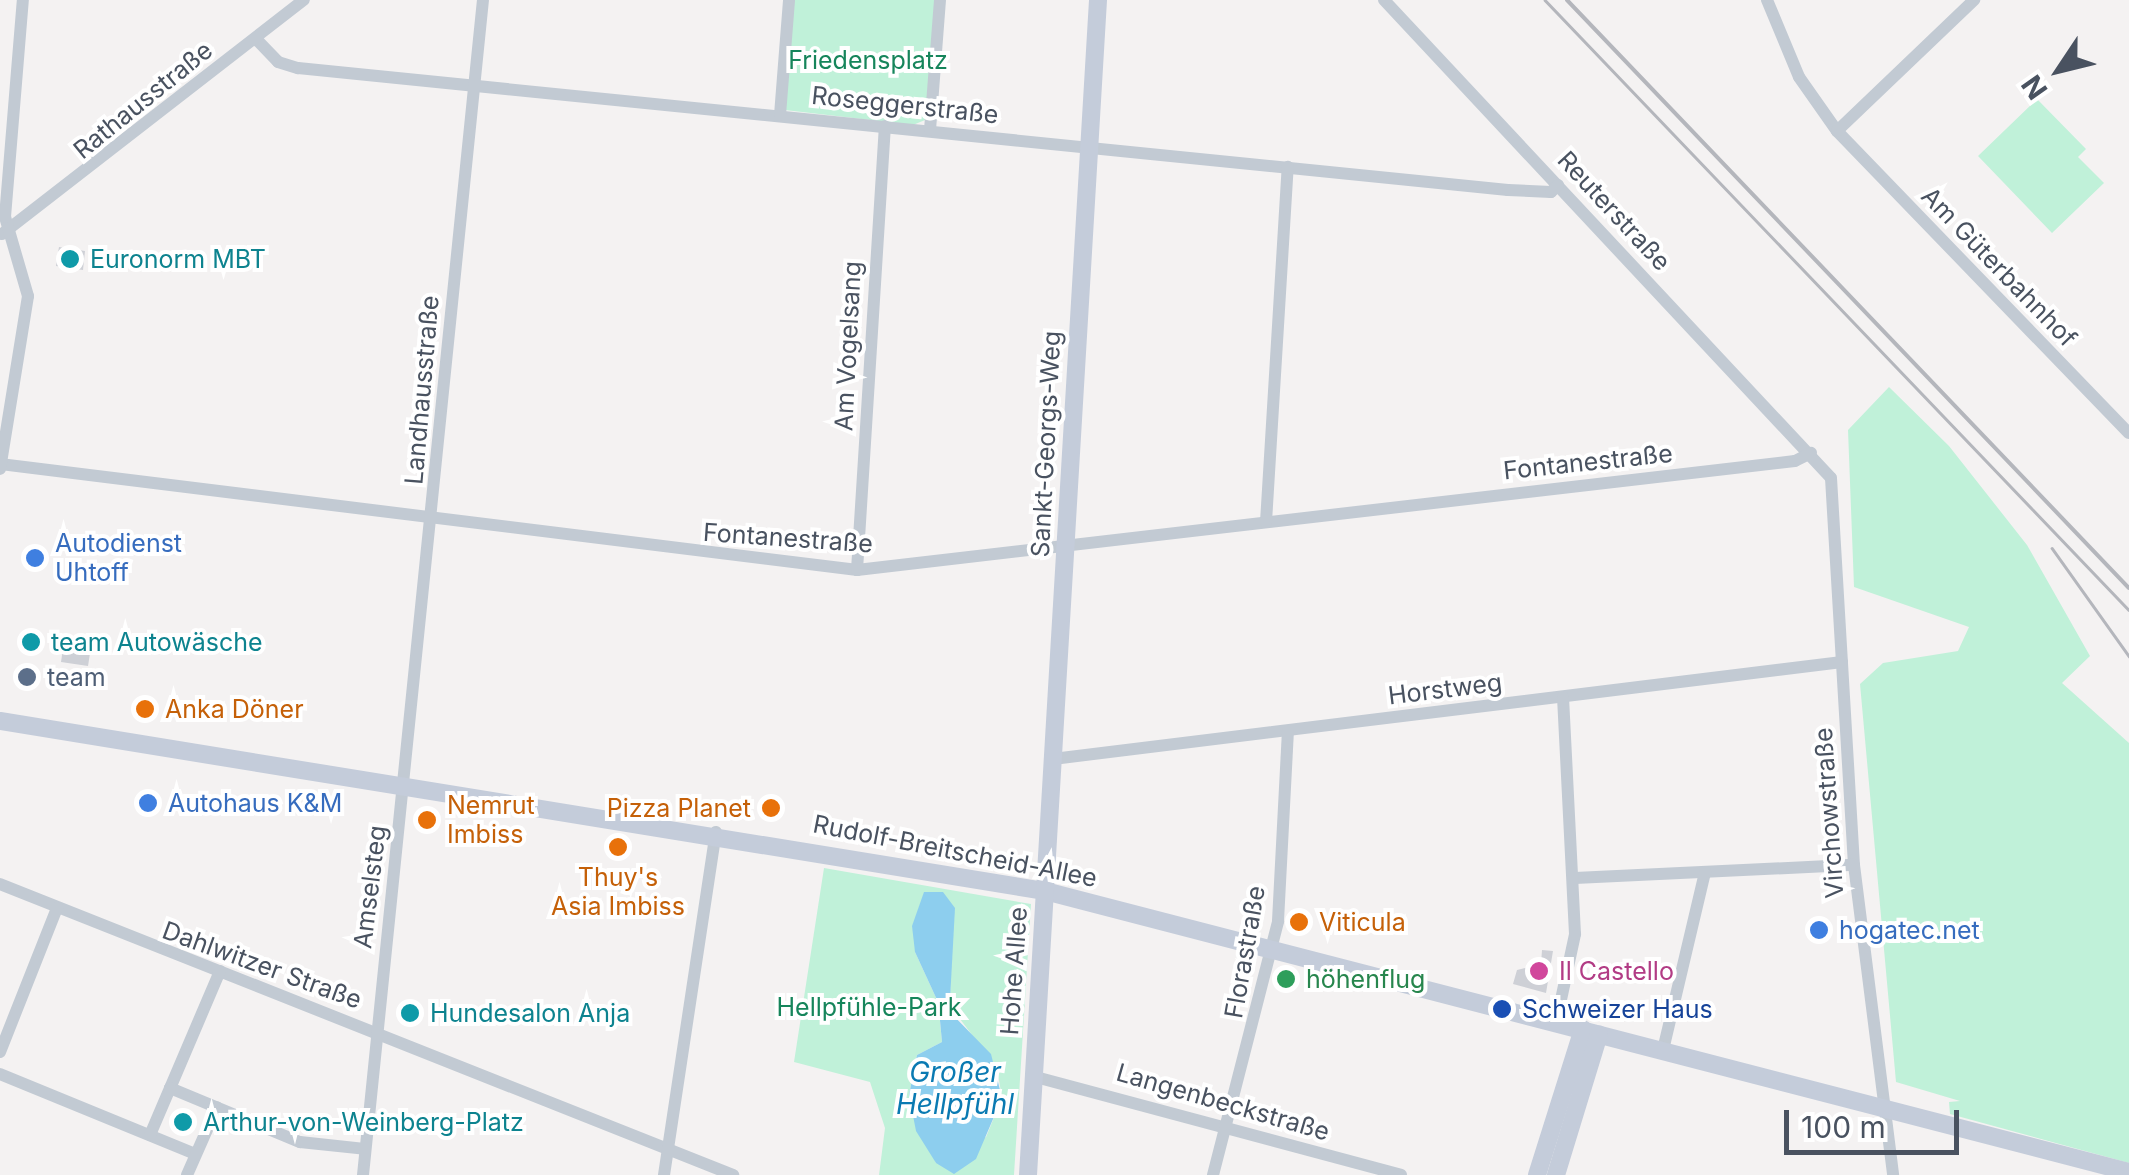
<!DOCTYPE html>
<html>
<head>
<meta charset="utf-8">
<style>
  body { margin:0 }
  #map { position:relative; width:2129px; height:1175px; overflow:hidden; background:#f4f2f2; font-family:Inter,sans-serif }
  div>[style] { position:absolute }
  [style*='--x'] { left:calc(var(--x)*1px); top:calc(var(--y)*1px); width:calc(var(--w)*1px); rotate:calc(var(--a)*1deg) }
  .green>* { inset:0; background:#c0f1d9 }
  .water>* { inset:0; background:#8dceee }
  .canal>* { height:12px; margin:-6px; padding:0 6px; transform-origin:6px; border-radius:6px; background:#8dceee }
  .building>* { inset:0; background:#ced0d6 }
  .street>* { height:12px; margin:-6px; padding:0 6px; transform-origin:6px; border-radius:6px; background:#c2cad3 }
  .secondary>* { height:18px; margin:-9px; padding:0 9px; transform-origin:9px; border-radius:9px; background:#c4ccda }
  .tram>* { height:2.5px; margin:-1.25px; padding:0 1.25px; transform-origin:1.25px; border-radius:1.25px; background:#b4b6bc }
  .rail>* { height:4px; margin:-2px; padding:0 2px; transform-origin:2px; border-radius:2px; background:#b4b6bc }
  .dots>* { width:28px; height:28px; translate:-50% -50%; box-sizing:border-box; border:5px solid #fff; border-radius:50% }
  span { translate:-50% -50%; white-space:nowrap; text-align:center; line-height:1.15; -webkit-text-stroke:8px #fff; paint-order:stroke }
  .park-label { font-size:25px; color:#16855b }
  .street-label { font-size:25px; color:#495260 }
  .culture-label { font-size:25px; color:#0d838f }
  .left { translate:0 -50%; text-align:left }
  .shop-label { font-size:25px; color:#366cbe }
  .service-label { font-size:25px; color:#4e5e75 }
  .food-label { font-size:25px; color:#c56008 }
  .right { translate:-100% -50%; text-align:right }
  .hotel-label { font-size:25px; color:#b23c85 }
  .leisure-label { font-size:25px; color:#27864d }
  .transit-label { font-size:25px; color:#164399 }
  .water-label { font-size:28px; color:#0a7ab2; font-style:italic }
  .north { position:absolute; left:2009px; top:20px; width:100px; height:100px; -webkit-text-stroke:8px #fff; paint-order:stroke; rotate:235deg; font-size:28px; font-weight:700; line-height:40px; text-align:center; color:#495260 }
  .north::after { content:''; display:block; margin:auto; width:35px; height:45px; background:#495260; clip-path:polygon(50% 0,100% 100%,50% 72%,0 100%) }
  .scale { position:absolute; left:1784px; top:1110px; width:175px; height:45px; box-sizing:border-box; border:5px solid #495260; border-top:0; padding-left:12px; font-size:30px; line-height:35px; white-space:nowrap; color:#495260; -webkit-text-stroke:8px #fff; paint-order:stroke }
</style>
</head>
<body>
<div id="map">
  <div class="green">
    <i style="clip-path:polygon(794px 0,936px 0,925px 120px,913px 125px,785px 110px)"></i>
    <i style="clip-path:polygon(2037px 99px,2086px 149px,2078px 157px,2104px 183px,2052px 233px,1978px 156px)"></i>
    <i style="clip-path:polygon(1889px 387px,1949px 446px,2027px 545px,2090px 656px,2062px 683px,2129px 743px,2129px 1163px,1950px 1114px,1949px 1102px,1960px 1101px,1896px 1082px,1860px 684px,1883px 663px,1958px 651px,1969px 627px,1854px 587px,1848px 430px)"></i>
    <i style="clip-path:polygon(evenodd,824px 868px,1031px 904px,1014px 1175px,879px 1175px,885px 1128px,870px 1082px,794px 1062px,824px 868px,951px 949px,950px 1000px,938px 1002px,915px 952px,951px 949px,824px 868px,939px 1011px,960px 1019px,997px 1068px,1002px 1098px,986px 1137px,936px 1163px,909px 1095px,917px 1055px,942px 1042px,939px 1011px)"></i>
  </div>
  <div class="water">
    <i style="clip-path:polygon(924px 892px,943px 892px,955px 908px,950px 1000px,938px 1002px,915px 952px,912px 926px)"></i>
    <i style="clip-path:polygon(946px 1008px,991px 1054px,1002px 1098px,976px 1159px,954px 1174px,936px 1163px,916px 1131px,909px 1095px,917px 1055px,942px 1042px,939px 1010px)"></i>
  </div>
  <div class="canal">
    <i style="--x:942;--y:1002;--w:7;--a:82"></i>
  </div>
  <div class="building">
    <i style="clip-path:polygon(59px 247px,85px 251px,83px 270px,56px 266px)"></i>
    <i style="clip-path:polygon(64px 642px,91px 647px,88px 666px,61px 662px)"></i>
    <i style="clip-path:polygon(1542px 950px,1553px 951px,1546px 993px,1513px 984px,1517px 970px,1541px 964px)"></i>
  </div>
  <div class="street">
    <i style="--x:1384;--y:0;--w:654;--a:46.92"></i>
    <i style="--x:1831;--y:478;--w:388;--a:86.6"></i>
    <i style="--x:1854;--y:865;--w:312;--a:82.8"></i>
    <i style="--x:1767;--y:0;--w:83;--a:67.4"></i>
    <i style="--x:1799;--y:77;--w:66;--a:54.9"></i>
    <i style="--x:1837;--y:131;--w:420;--a:46"></i>
    <i style="--x:256;--y:39;--w:32;--a:46"></i>
    <i style="--x:278;--y:62;--w:21;--a:17"></i>
    <i style="--x:298;--y:68;--w:1216;--a:5.76"></i>
    <i style="--x:1508;--y:190;--w:43;--a:2.7"></i>
    <i style="--x:1551;--y:192;--w:10;--a:-45"></i>
    <i style="--x:780;--y:115;--w:115;--a:-85.5"></i>
    <i style="--x:930;--y:130;--w:130;--a:-85.6"></i>
    <i style="--x:1837;--y:131;--w:190;--a:-43.7"></i>
    <i style="--x:2;--y:234;--w:382;--a:-37.8"></i>
    <i style="--x:0;--y:464;--w:864;--a:7.05"></i>
    <i style="--x:857;--y:570;--w:944;--a:-6.63"></i>
    <i style="--x:1795;--y:461;--w:18;--a:-27"></i>
    <i style="--x:0;--y:469;--w:175;--a:-80.8"></i>
    <i style="--x:28;--y:296;--w:82;--a:-106.2"></i>
    <i style="--x:5;--y:217;--w:218;--a:-85.3"></i>
    <i style="--x:1266;--y:522;--w:356;--a:-86.5"></i>
    <i style="--x:857;--y:570;--w:445;--a:-86.4"></i>
    <i style="--x:1053;--y:759;--w:795;--a:-7.01"></i>
    <i style="--x:1575;--y:878;--w:279;--a:-2.7"></i>
    <i style="--x:0;--y:884;--w:789;--a:21.65"></i>
    <i style="--x:220;--y:971;--w:127;--a:113.1"></i>
    <i style="--x:170;--y:1088;--w:141;--a:22.6"></i>
    <i style="--x:300;--y:1142;--w:65;--a:6.1"></i>
    <i style="--x:1556;--y:1023;--w:91;--a:-77.9"></i>
    <i style="--x:1575;--y:934;--w:237;--a:-92.9"></i>
    <i style="--x:1663;--y:1050;--w:183;--a:-76.7"></i>
    <i style="--x:0;--y:1052;--w:155;--a:-68.4"></i>
    <i style="--x:0;--y:1074;--w:211;--a:22.3"></i>
    <i style="--x:1032;--y:1076;--w:382;--a:15"></i>
    <i style="--x:150;--y:1135;--w:51;--a:-66.9"></i>
    <i style="--x:187;--y:1175;--w:74;--a:-66.2"></i>
    <i style="--x:363;--y:1175;--w:1181;--a:-84.17"></i>
    <i style="--x:664;--y:1175;--w:347;--a:-81.4"></i>
    <i style="--x:1213;--y:1175;--w:262;--a:-75.6"></i>
    <i style="--x:1278;--y:921;--w:190;--a:-87"></i>
  </div>
  <div class="secondary">
    <i style="--x:0;--y:721;--w:1059;--a:9.24"></i>
    <i style="--x:1045;--y:891;--w:1120;--a:14.53"></i>
    <i style="--x:1028;--y:1175;--w:1177;--a:-86.59"></i>
    <i style="--x:1537;--y:1175;--w:153;--a:-72.5"></i>
    <i style="--x:1556;--y:1175;--w:147;--a:-73"></i>
  </div>
  <div class="tram">
    <i style="--x:1545;--y:0;--w:844;--a:46.25"></i>
    <i style="--x:2052;--y:548;--w:133;--a:54.5"></i>
  </div>
  <div class="rail">
    <i style="--x:1567;--y:0;--w:813;--a:46.3"></i>
  </div>
  <div class="dots">
    <i style="left:70px;top:259px;background:#0f9aa8"></i>
    <i style="left:35px;top:558px;background:#3f7fe0"></i>
    <i style="left:31px;top:642px;background:#0f9aa8"></i>
    <i style="left:27px;top:677px;background:#5c6f8a"></i>
    <i style="left:145px;top:709px;background:#e8710a"></i>
    <i style="left:148px;top:803px;background:#3f7fe0"></i>
    <i style="left:771px;top:808px;background:#e8710a"></i>
    <i style="left:427px;top:820px;background:#e8710a"></i>
    <i style="left:618px;top:847px;background:#e8710a"></i>
    <i style="left:1299px;top:922px;background:#e8710a"></i>
    <i style="left:1819px;top:930px;background:#3f7fe0"></i>
    <i style="left:1539px;top:971px;background:#d1479c"></i>
    <i style="left:1286px;top:979px;background:#2e9e5b"></i>
    <i style="left:1502px;top:1009px;background:#1a4fb4"></i>
    <i style="left:410px;top:1013px;background:#0f9aa8"></i>
    <i style="left:183px;top:1122px;background:#0f9aa8"></i>
  </div>
  <div class="park-label">
    <span style="left:868px;top:60px">Friedensplatz</span>
    <span style="left:869px;top:1007px">Hellpfühle-Park</span>
  </div>
  <div class="street-label">
    <span style="left:143px;top:100px;rotate:-39deg">Rathausstraße</span>
    <span style="left:905px;top:105px;rotate:6deg">Roseggerstraße</span>
    <span style="left:1614px;top:211px;rotate:47deg">Reuterstraße</span>
    <span style="left:1999px;top:267px;rotate:46deg">Am Güterbahnhof</span>
    <span style="left:848px;top:346px;rotate:-87deg">Am Vogelsang</span>
    <span style="left:422px;top:390px;rotate:-85deg">Landhausstraße</span>
    <span style="left:1046px;top:444px;rotate:-87deg">Sankt-Georgs-Weg</span>
    <span style="left:1588px;top:462px;rotate:-6deg">Fontanestraße</span>
    <span style="left:788px;top:538px;rotate:4deg">Fontanestraße</span>
    <span style="left:1445px;top:689px;rotate:-7deg">Horstweg</span>
    <span style="left:1829px;top:813px;rotate:-94deg">Virchowstraße</span>
    <span style="left:955px;top:851px;rotate:11deg">Rudolf-Breitscheid-Allee</span>
    <span style="left:370px;top:887px;rotate:-83deg">Amselsteg</span>
    <span style="left:1245px;top:952px;rotate:-80deg">Florastraße</span>
    <span style="left:262px;top:965px;rotate:20deg">Dahlwitzer Straße</span>
    <span style="left:1014px;top:971px;rotate:-86deg">Hohe Allee</span>
    <span style="left:1223px;top:1102px;rotate:16deg">Langenbeckstraße</span>
  </div>
  <div class="culture-label">
    <span class="left" style="left:90px;top:259px">Euronorm MBT</span>
    <span class="left" style="left:51px;top:642px">team Autowäsche</span>
    <span class="left" style="left:430px;top:1013px">Hundesalon Anja</span>
    <span class="left" style="left:203px;top:1122px">Arthur-von-Weinberg-Platz</span>
  </div>
  <div class="shop-label">
    <span class="left" style="left:55px;top:558px">Autodienst<br>Uhtoff</span>
    <span class="left" style="left:168px;top:803px">Autohaus K&amp;M</span>
    <span class="left" style="left:1839px;top:930px">hogatec.net</span>
  </div>
  <div class="service-label">
    <span class="left" style="left:47px;top:677px">team</span>
  </div>
  <div class="food-label">
    <span class="left" style="left:165px;top:709px">Anka Döner</span>
    <span class="left" style="left:447px;top:820px">Nemrut<br>Imbiss</span>
    <span class="right" style="left:751px;top:808px">Pizza Planet</span>
    <span style="left:618px;top:892px">Thuy's<br>Asia Imbiss</span>
    <span class="left" style="left:1319px;top:922px">Viticula</span>
  </div>
  <div class="hotel-label">
    <span class="left" style="left:1559px;top:971px">Il Castello</span>
  </div>
  <div class="leisure-label">
    <span class="left" style="left:1306px;top:979px">höhenflug</span>
  </div>
  <div class="transit-label">
    <span class="left" style="left:1522px;top:1009px">Schweizer Haus</span>
  </div>
  <div class="water-label">
    <span style="left:955px;top:1088px">Großer<br>Hellpfühl</span>
  </div>
  <div class="north">N</div>
  <div class="scale">100 m</div>
</div>
</body>
</html>
